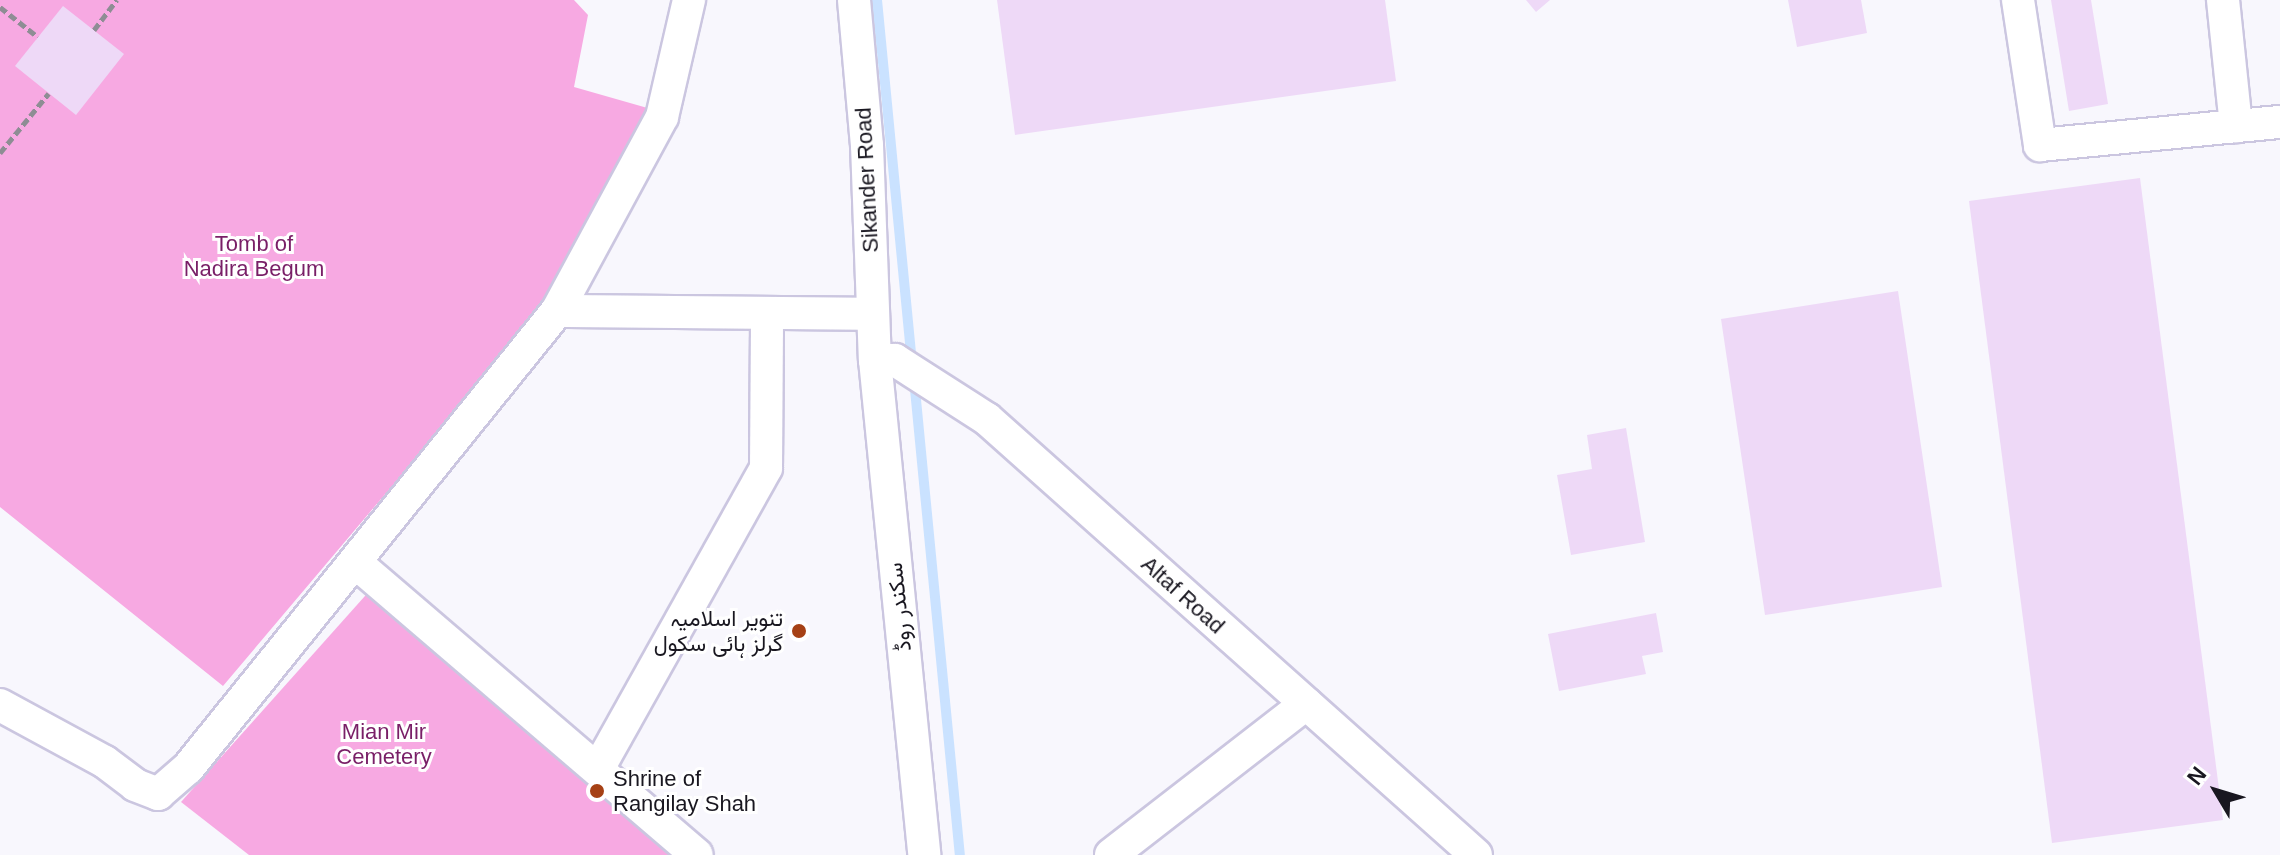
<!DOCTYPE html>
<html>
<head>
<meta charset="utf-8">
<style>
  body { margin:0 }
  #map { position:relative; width:2280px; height:855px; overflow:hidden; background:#f8f7fd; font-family:Arial,Vazirmatn,sans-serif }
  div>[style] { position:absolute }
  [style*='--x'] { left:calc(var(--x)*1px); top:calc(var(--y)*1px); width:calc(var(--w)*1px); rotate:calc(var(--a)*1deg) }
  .green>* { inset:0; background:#f7a9e2 }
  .stream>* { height:10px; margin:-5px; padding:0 5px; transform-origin:5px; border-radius:5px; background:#cae2ff }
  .building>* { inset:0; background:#eed9f7 }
  .path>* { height:5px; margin-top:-2.5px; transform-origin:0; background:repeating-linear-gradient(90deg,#8e8d94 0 8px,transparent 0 12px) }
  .roads { filter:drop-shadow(2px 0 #cbc6e0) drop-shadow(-2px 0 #cbc6e0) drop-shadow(0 2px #cbc6e0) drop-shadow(0 -2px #cbc6e0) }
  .minor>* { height:32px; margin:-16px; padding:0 16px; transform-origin:16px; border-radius:16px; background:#fff }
  .dots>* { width:22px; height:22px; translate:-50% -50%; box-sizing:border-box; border:4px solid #fff; border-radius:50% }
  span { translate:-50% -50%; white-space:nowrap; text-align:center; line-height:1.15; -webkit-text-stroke:6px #fff; paint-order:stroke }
  .street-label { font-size:22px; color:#191720 }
  .park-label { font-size:22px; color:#791f67 }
  .poi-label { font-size:22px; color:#191720 }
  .right { translate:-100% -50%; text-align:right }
  .left { translate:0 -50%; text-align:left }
  .north { position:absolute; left:2176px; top:751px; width:80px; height:80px; -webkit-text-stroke:6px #fff; paint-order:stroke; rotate:308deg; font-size:22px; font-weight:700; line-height:32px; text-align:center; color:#191720 }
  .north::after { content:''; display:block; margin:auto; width:28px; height:36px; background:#191720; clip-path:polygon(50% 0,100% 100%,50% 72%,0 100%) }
</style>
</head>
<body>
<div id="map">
  <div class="green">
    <i style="clip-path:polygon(0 0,574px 0,588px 15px,574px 87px,651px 109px,545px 305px,223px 686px,0 507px)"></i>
    <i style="clip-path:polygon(373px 587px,687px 855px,249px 855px,181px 802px)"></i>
  </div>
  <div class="stream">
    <i style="--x:877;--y:0;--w:365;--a:84.5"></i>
    <i style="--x:914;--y:379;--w:478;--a:84.5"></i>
  </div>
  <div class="building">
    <i style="clip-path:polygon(997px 0,1385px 0,1396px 81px,1015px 135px)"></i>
    <i style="clip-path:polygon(1526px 0,1550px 0,1536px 12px)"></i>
    <i style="clip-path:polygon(1788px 0,1861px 0,1867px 33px,1797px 47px)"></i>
    <i style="clip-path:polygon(2051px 0,2091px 0,2108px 104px,2069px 111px)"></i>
    <i style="clip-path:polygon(63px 6px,124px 54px,76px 115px,15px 66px)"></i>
    <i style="clip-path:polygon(2140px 178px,2223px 820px,2052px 843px,1969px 201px)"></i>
    <i style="clip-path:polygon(1898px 291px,1942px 587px,1765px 615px,1721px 319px)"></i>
    <i style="clip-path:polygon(1626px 428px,1645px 542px,1571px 555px,1557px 475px,1592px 469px,1587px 435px)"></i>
    <i style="clip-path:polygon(1656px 613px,1663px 652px,1642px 656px,1646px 674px,1559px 691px,1548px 634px)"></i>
  </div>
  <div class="path">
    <i style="--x:0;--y:7;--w:48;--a:38.3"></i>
    <i style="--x:94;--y:30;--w:38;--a:-53"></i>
    <i style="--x:0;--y:153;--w:77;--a:-50.8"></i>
  </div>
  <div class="roads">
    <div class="minor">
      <i style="--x:689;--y:0;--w:120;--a:103"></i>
      <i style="--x:662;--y:117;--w:221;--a:118.4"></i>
      <i style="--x:557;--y:311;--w:316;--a:0.5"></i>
      <i style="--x:854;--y:0;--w:146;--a:84.9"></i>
      <i style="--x:867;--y:145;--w:215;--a:87.9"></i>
      <i style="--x:875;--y:360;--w:497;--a:84.3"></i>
      <i style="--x:2018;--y:0;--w:147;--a:81.4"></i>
      <i style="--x:2040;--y:145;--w:241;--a:-5.5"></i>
      <i style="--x:2223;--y:0;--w:127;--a:84.1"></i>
      <i style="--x:875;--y:360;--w:20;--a:0"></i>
      <i style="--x:895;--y:360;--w:109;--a:32.7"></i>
      <i style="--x:987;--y:419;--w:655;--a:41.72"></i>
      <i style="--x:355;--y:562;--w:450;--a:40.6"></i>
      <i style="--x:0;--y:705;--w:119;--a:28.5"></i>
      <i style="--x:105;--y:762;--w:38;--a:37"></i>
      <i style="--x:135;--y:785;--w:25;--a:21"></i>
      <i style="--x:158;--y:794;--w:40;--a:-41"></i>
      <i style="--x:188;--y:768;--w:587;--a:-51.08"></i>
      <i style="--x:599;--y:767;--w:342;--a:-60.8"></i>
      <i style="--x:766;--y:468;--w:154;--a:-89.6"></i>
      <i style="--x:1111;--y:855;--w:247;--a:-37.8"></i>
    </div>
  </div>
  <div class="dots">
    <i style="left:799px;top:631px;background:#a64115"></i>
    <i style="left:597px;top:791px;background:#a64115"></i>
  </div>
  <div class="street-label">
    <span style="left:867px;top:180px;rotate:-93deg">Sikander Road</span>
    <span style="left:1183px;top:595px;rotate:42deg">Altaf Road</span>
    <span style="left:899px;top:607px;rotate:-96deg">سکندر روڈ</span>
  </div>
  <div class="park-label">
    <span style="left:254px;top:256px">Tomb of<br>Nadira Begum</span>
    <span style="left:384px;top:744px">Mian Mir<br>Cemetery</span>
  </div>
  <div class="poi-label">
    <span class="right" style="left:783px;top:631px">تنویر اسلامیہ<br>گرلز ہائی سکول</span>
    <span class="left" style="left:613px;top:791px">Shrine of<br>Rangilay Shah</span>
  </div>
  <div class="north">N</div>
</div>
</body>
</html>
